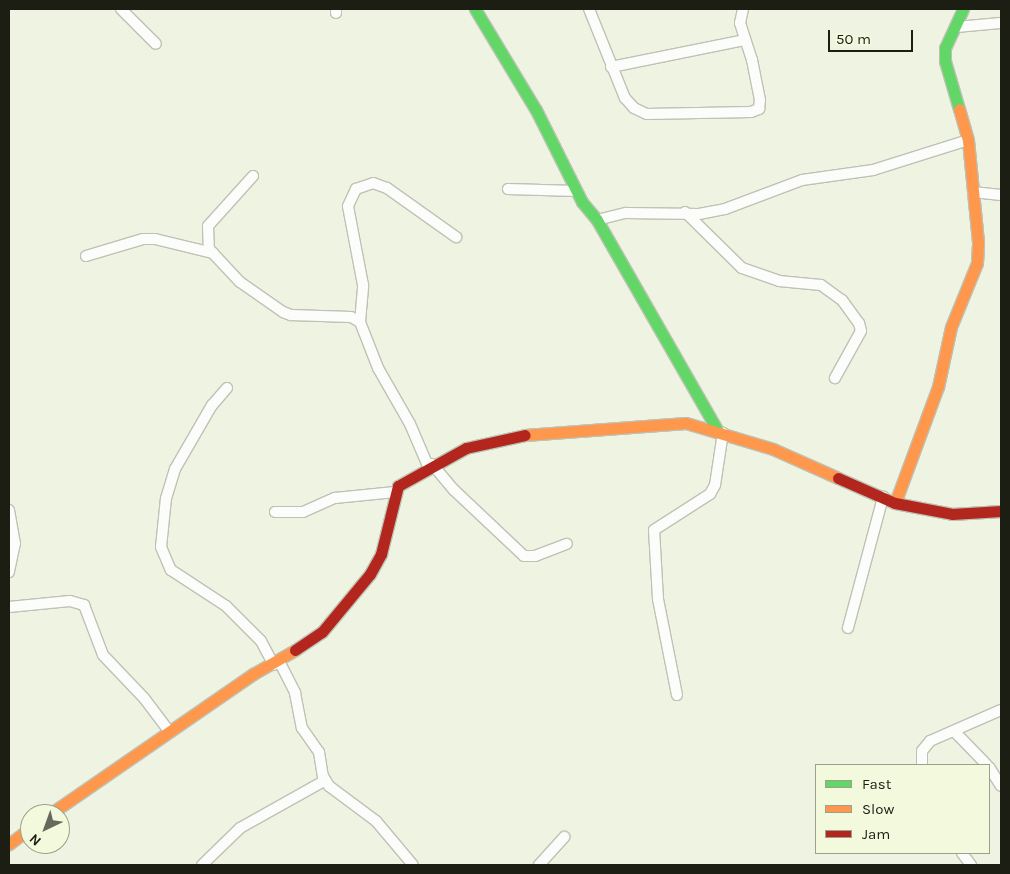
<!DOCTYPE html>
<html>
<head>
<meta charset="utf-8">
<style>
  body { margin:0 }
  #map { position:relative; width:1010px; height:874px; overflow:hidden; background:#eef3e2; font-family:Karla,sans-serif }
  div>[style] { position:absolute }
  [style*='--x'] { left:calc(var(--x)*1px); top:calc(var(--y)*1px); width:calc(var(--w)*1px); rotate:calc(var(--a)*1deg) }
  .roads { filter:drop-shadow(1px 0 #bec2b5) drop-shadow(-1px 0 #bec2b5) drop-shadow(0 1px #bec2b5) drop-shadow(0 -1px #bec2b5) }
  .street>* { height:10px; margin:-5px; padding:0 5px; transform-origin:5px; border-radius:5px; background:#fcfdfb }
  .fast>* { height:11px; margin:-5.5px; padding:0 5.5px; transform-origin:5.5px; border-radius:5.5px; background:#63d668 }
  .slow>* { height:11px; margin:-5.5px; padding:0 5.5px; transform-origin:5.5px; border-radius:5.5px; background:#ff974d }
  .jam>* { height:11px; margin:-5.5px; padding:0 5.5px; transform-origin:5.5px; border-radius:5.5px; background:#b3261e }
  span { translate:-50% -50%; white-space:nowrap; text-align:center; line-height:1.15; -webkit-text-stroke:4px #f2f9dc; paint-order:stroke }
  .frame { position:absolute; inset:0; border:10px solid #1c1e14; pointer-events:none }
  .legend { position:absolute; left:815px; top:764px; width:175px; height:90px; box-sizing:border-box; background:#f2f9dc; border:1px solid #9ca18c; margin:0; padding:6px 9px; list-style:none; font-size:15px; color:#1c1e14 }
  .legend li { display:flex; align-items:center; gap:10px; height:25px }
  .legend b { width:25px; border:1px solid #9ca18c }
  .north { position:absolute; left:20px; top:804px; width:50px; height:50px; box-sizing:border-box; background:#f2f9dc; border:1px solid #9ca18c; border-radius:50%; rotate:222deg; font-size:14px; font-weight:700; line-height:20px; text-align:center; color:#1c1e14 }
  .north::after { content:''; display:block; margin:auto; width:18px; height:22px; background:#66695c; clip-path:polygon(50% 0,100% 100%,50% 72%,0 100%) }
  .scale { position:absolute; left:828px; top:30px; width:85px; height:22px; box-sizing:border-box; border:2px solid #1c1e14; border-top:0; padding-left:6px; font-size:15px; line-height:18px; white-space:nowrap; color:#1c1e14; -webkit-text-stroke:4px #f2f9dc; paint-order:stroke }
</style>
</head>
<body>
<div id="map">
  <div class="roads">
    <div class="street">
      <i style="--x:121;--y:9;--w:49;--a:45"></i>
      <i style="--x:336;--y:9;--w:4;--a:90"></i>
      <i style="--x:589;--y:9;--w:96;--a:68"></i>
      <i style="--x:625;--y:98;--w:13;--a:48"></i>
      <i style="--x:634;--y:108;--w:14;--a:25"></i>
      <i style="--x:647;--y:114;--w:104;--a:-1.1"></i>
      <i style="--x:751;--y:112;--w:9;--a:-21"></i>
      <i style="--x:759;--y:109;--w:9;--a:-84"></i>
      <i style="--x:760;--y:100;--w:41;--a:-101.3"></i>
      <i style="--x:752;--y:60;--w:39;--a:-108"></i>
      <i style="--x:740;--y:23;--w:14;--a:-78"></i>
      <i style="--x:956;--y:27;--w:45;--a:-5.1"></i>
      <i style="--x:611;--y:67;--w:137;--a:-11.4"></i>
      <i style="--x:253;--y:176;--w:67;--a:132"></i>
      <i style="--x:208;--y:226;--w:23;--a:88"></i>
      <i style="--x:209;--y:249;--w:45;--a:46.8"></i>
      <i style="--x:240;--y:282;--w:52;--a:34.9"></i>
      <i style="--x:283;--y:312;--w:9;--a:21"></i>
      <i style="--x:291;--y:315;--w:60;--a:1.9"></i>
      <i style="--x:351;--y:317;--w:10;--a:29"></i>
      <i style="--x:360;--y:322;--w:49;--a:68.6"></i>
      <i style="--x:378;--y:368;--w:64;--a:60.3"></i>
      <i style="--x:410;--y:424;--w:46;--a:66.8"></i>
      <i style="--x:508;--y:189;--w:68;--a:1.7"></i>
      <i style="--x:973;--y:192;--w:28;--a:6"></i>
      <i style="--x:685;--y:212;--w:80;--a:44.5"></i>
      <i style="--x:742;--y:268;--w:39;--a:19"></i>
      <i style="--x:779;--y:281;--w:42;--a:5.4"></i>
      <i style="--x:821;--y:285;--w:26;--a:36"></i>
      <i style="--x:842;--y:300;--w:29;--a:54"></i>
      <i style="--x:859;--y:323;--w:8;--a:76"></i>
      <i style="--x:861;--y:331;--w:54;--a:119"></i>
      <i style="--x:597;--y:220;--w:30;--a:-14"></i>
      <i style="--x:626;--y:213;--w:73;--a:0.8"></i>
      <i style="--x:699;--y:214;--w:26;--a:-11"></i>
      <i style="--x:725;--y:209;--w:82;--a:-20.6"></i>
      <i style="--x:802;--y:180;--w:72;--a:-8"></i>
      <i style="--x:873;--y:170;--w:100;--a:-17.5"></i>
      <i style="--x:86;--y:256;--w:59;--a:-16.6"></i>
      <i style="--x:143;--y:239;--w:12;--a:0"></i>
      <i style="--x:155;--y:239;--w:60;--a:13.6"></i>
      <i style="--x:360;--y:322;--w:37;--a:-85"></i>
      <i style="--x:363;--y:285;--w:80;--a:-100.8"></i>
      <i style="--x:348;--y:206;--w:19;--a:-65"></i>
      <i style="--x:356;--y:189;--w:18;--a:-19"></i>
      <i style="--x:373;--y:183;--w:15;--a:20"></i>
      <i style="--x:387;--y:188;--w:85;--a:35.4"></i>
      <i style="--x:227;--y:388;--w:23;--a:131"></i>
      <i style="--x:212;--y:405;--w:74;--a:120"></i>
      <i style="--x:175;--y:469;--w:30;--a:107"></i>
      <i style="--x:166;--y:498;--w:49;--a:95.8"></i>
      <i style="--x:161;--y:547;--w:25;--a:67"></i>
      <i style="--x:171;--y:570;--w:66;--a:33.2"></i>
      <i style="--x:226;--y:606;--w:49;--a:45"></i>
      <i style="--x:261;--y:641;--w:27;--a:62"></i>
      <i style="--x:432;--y:464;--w:34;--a:50"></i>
      <i style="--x:454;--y:490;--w:96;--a:43.3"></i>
      <i style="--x:524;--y:556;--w:11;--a:0"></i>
      <i style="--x:535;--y:556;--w:34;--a:-21"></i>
      <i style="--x:9;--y:510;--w:34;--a:80"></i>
      <i style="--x:15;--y:543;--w:30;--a:102"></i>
      <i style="--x:275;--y:512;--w:28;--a:0"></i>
      <i style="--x:303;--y:512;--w:35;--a:-24"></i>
      <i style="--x:335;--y:498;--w:60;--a:-5.7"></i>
      <i style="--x:9;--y:607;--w:61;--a:-5.6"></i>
      <i style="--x:70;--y:601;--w:15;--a:16"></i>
      <i style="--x:84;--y:605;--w:53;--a:69.2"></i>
      <i style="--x:103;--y:655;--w:59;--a:46.4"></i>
      <i style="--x:144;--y:698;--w:41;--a:52.9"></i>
      <i style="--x:848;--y:628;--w:136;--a:-75"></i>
      <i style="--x:279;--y:661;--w:36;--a:63"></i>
      <i style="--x:295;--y:693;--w:36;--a:79"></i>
      <i style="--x:302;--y:728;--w:29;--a:55"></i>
      <i style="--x:319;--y:752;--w:24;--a:81"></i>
      <i style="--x:323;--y:776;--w:12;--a:59"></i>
      <i style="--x:329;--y:786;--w:59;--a:36.7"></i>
      <i style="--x:376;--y:821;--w:57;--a:49.9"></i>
      <i style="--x:677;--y:695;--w:98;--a:-101.2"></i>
      <i style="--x:658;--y:599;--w:69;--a:-93.3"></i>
      <i style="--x:654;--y:530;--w:67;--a:-32.7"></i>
      <i style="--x:710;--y:494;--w:10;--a:-61"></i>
      <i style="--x:715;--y:485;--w:53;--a:-81.3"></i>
      <i style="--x:954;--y:731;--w:47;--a:45.9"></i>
      <i style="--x:922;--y:765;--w:14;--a:-90"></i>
      <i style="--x:922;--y:751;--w:13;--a:-51"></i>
      <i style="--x:930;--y:741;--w:77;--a:-23.6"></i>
      <i style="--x:989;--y:767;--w:22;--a:58"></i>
      <i style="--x:962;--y:853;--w:15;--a:53"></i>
      <i style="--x:202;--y:865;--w:53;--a:-44.2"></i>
      <i style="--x:240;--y:828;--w:98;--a:-29.2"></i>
      <i style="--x:539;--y:865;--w:38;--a:-48"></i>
    </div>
    <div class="fast">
      <i style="--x:475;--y:9;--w:118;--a:58.9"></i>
      <i style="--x:536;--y:110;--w:103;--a:63.4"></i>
      <i style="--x:582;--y:202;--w:23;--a:50"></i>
      <i style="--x:597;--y:220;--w:243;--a:60.2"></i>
      <i style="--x:959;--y:109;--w:50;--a:-106.3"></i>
      <i style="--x:945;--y:61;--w:13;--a:-90"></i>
      <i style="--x:945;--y:48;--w:43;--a:-65.2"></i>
    </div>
    <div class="slow">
      <i style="--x:525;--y:435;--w:161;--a:-4.3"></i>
      <i style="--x:686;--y:423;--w:91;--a:16.6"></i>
      <i style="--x:773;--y:449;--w:71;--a:24"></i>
      <i style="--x:895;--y:503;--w:124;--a:-69.7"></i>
      <i style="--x:938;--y:387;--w:61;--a:-77.8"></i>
      <i style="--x:951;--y:327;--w:69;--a:-67.9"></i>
      <i style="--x:977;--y:263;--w:21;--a:-87"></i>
      <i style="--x:978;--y:242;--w:102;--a:-95.6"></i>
      <i style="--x:968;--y:140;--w:32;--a:-106"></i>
      <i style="--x:50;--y:814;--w:247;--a:-34.6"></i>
      <i style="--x:253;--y:674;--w:48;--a:-29.7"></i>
      <i style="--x:9;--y:844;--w:26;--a:-37"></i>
    </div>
    <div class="jam">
      <i style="--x:838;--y:478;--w:62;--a:23.7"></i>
      <i style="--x:895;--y:503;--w:58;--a:10.9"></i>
      <i style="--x:952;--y:514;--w:49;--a:-3.5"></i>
      <i style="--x:295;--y:650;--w:32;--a:-34"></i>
      <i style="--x:322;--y:632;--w:75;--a:-50.4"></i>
      <i style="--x:370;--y:574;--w:23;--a:-61"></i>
      <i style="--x:381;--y:554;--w:70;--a:-76"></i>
      <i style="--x:398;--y:486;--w:78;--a:-29.2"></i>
      <i style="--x:466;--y:448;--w:60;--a:-12.4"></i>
    </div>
  </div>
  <div class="frame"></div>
  <ul class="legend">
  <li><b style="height:6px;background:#63d668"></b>Fast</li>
  <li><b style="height:6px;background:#ff974d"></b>Slow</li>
  <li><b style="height:6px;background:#b3261e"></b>Jam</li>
  </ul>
  <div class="north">N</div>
  <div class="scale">50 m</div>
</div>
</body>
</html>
